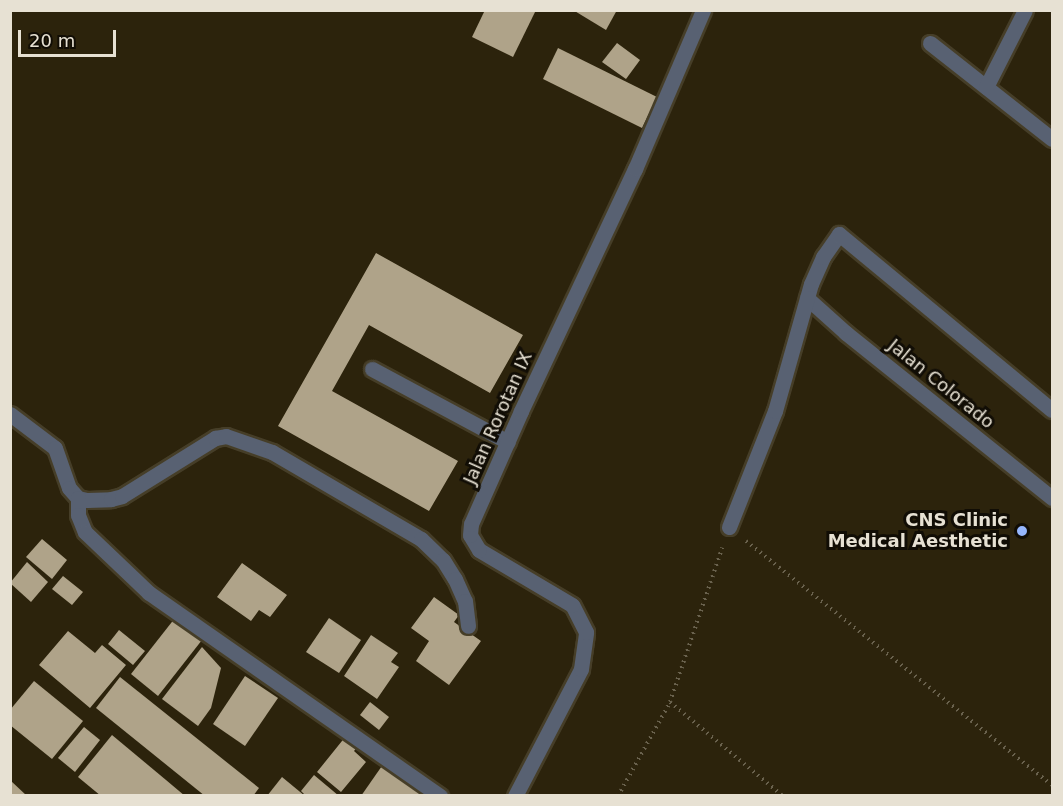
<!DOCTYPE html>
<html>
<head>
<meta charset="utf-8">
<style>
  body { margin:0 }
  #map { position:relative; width:1063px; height:806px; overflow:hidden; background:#2c230c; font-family:"DejaVu Sans",sans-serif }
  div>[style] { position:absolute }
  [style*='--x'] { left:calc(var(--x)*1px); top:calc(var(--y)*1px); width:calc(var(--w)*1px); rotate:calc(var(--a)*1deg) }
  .building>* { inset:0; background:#afa389 }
  .path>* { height:4px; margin-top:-2px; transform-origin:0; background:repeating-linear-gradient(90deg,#6a624e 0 1.5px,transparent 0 6px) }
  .roads { filter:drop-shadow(2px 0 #463e28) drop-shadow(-2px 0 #463e28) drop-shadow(0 2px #463e28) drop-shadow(0 -2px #463e28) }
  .minor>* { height:15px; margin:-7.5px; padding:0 7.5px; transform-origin:7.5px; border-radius:7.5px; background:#586172 }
  .dots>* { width:16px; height:16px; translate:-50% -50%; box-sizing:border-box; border:3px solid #110d05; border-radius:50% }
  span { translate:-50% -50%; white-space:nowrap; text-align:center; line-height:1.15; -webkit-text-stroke:6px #110d05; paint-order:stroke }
  .street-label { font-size:18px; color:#e7e1d3 }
  .poi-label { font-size:18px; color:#e7e1d3; font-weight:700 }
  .right { translate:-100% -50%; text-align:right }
  .frame { position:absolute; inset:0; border:12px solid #e7e1d3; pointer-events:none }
  .scale { position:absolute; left:18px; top:30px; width:98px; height:27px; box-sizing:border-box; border:3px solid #e7e1d3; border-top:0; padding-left:8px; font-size:18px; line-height:21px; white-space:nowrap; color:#e7e1d3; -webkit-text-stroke:4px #110d05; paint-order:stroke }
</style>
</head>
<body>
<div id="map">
  <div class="building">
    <i style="clip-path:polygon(485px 10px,536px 10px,513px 57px,472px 37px)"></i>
    <i style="clip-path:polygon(573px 10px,617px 10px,606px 30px)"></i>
    <i style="clip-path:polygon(617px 43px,640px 60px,626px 79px,602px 62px)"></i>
    <i style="clip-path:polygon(558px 48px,657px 97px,642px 128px,543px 79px)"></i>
    <i style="clip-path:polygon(376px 253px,523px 335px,490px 393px,369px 325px,332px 391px,458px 461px,429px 511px,278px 426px)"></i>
    <i style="clip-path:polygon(42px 539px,67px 560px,52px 579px,26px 557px)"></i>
    <i style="clip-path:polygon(27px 562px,48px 582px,31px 602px,10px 583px)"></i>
    <i style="clip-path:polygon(242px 563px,287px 595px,270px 617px,259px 610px,251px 621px,217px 597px)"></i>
    <i style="clip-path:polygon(63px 576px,83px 592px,72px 605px,52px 589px)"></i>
    <i style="clip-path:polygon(434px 597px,459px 615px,454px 622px,481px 641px,449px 685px,416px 661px,429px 641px,411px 628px)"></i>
    <i style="clip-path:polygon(175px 618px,202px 640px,158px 696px,131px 674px)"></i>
    <i style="clip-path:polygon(329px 618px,361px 640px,339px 673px,306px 652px)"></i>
    <i style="clip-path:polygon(119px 630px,145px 651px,133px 665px,108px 644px)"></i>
    <i style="clip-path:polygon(68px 631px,95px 653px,102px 645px,126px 665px,90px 708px,39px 665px)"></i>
    <i style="clip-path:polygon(371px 635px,398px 653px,391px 662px,399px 667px,377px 699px,344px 676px)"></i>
    <i style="clip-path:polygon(202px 647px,221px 668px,211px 708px,198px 726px,162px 699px)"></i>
    <i style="clip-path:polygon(245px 676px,278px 698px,245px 746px,213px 724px)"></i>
    <i style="clip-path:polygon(120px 677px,259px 788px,253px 796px,205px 796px,96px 708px)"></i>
    <i style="clip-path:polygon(34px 681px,83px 721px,52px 759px,10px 725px,10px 710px)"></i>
    <i style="clip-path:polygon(370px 702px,389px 717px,379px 730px,360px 715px)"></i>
    <i style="clip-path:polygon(84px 727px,100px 740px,75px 772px,58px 758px)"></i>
    <i style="clip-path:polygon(112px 735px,166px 780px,185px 796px,101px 796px,78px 777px)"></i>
    <i style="clip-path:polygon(346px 736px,358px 746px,354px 751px,366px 762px,341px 792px,317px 772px)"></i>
    <i style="clip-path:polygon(384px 763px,431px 796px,361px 796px)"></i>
    <i style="clip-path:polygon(314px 775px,339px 796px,306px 796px,301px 791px)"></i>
    <i style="clip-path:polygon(282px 777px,305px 796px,267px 796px)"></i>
    <i style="clip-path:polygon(10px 780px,27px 796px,10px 796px)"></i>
  </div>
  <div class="path">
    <i style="--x:746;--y:541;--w:391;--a:38.6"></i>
    <i style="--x:670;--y:702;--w:147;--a:39.8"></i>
    <i style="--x:618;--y:796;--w:107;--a:-61"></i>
    <i style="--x:670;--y:702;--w:163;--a:-71.3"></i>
  </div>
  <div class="roads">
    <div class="minor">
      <i style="--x:930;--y:43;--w:155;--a:38.2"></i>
      <i style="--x:986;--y:87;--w:86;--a:-63.1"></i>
      <i style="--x:807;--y:298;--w:52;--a:41.9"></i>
      <i style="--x:846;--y:333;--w:264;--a:38.7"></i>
      <i style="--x:372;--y:369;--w:154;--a:28.2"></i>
      <i style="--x:10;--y:414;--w:56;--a:37.1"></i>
      <i style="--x:55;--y:448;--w:42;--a:70.7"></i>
      <i style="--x:69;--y:488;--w:13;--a:48"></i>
      <i style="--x:78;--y:498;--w:9;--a:13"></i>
      <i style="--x:87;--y:500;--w:24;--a:-2"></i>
      <i style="--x:111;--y:499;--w:11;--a:-15"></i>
      <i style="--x:122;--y:496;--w:110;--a:-31.9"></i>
      <i style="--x:215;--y:438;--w:11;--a:-10"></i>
      <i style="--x:226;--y:436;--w:49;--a:19.2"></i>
      <i style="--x:272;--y:452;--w:173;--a:30.3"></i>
      <i style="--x:421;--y:539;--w:30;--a:44"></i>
      <i style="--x:443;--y:560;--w:22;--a:58"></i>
      <i style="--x:455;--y:579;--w:24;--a:66"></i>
      <i style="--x:465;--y:601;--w:25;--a:83"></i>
      <i style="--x:78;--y:498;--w:17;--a:90"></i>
      <i style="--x:78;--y:515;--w:18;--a:68"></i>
      <i style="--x:85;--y:532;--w:88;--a:43.6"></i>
      <i style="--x:149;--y:593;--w:355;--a:34.9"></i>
      <i style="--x:729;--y:527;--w:125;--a:-68.4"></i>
      <i style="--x:775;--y:411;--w:132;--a:-74.2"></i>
      <i style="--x:811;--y:284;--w:30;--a:-66"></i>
      <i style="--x:823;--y:257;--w:28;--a:-55"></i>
      <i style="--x:839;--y:234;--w:276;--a:39.6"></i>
      <i style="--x:515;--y:796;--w:143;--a:-62.5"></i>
      <i style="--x:581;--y:669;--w:37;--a:-82"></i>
      <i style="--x:586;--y:632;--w:30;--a:-117"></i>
      <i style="--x:572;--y:605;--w:108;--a:-149.4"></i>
      <i style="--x:479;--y:550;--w:17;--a:-121"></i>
      <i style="--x:470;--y:535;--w:11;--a:-85"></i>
      <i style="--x:471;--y:524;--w:124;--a:-66.1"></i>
      <i style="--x:521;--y:411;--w:268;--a:-64.8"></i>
      <i style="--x:635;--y:169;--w:173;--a:-66.8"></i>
    </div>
  </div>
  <div class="dots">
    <i style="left:1022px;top:531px;background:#95b6fd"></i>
  </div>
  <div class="street-label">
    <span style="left:941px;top:384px;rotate:39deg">Jalan Colorado</span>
    <span style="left:498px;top:418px;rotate:-66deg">Jalan Rorotan IX</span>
  </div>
  <div class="poi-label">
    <span class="right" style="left:1008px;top:531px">CNS Clinic<br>Medical Aesthetic</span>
  </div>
  <div class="frame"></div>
  <div class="scale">20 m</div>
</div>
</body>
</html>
